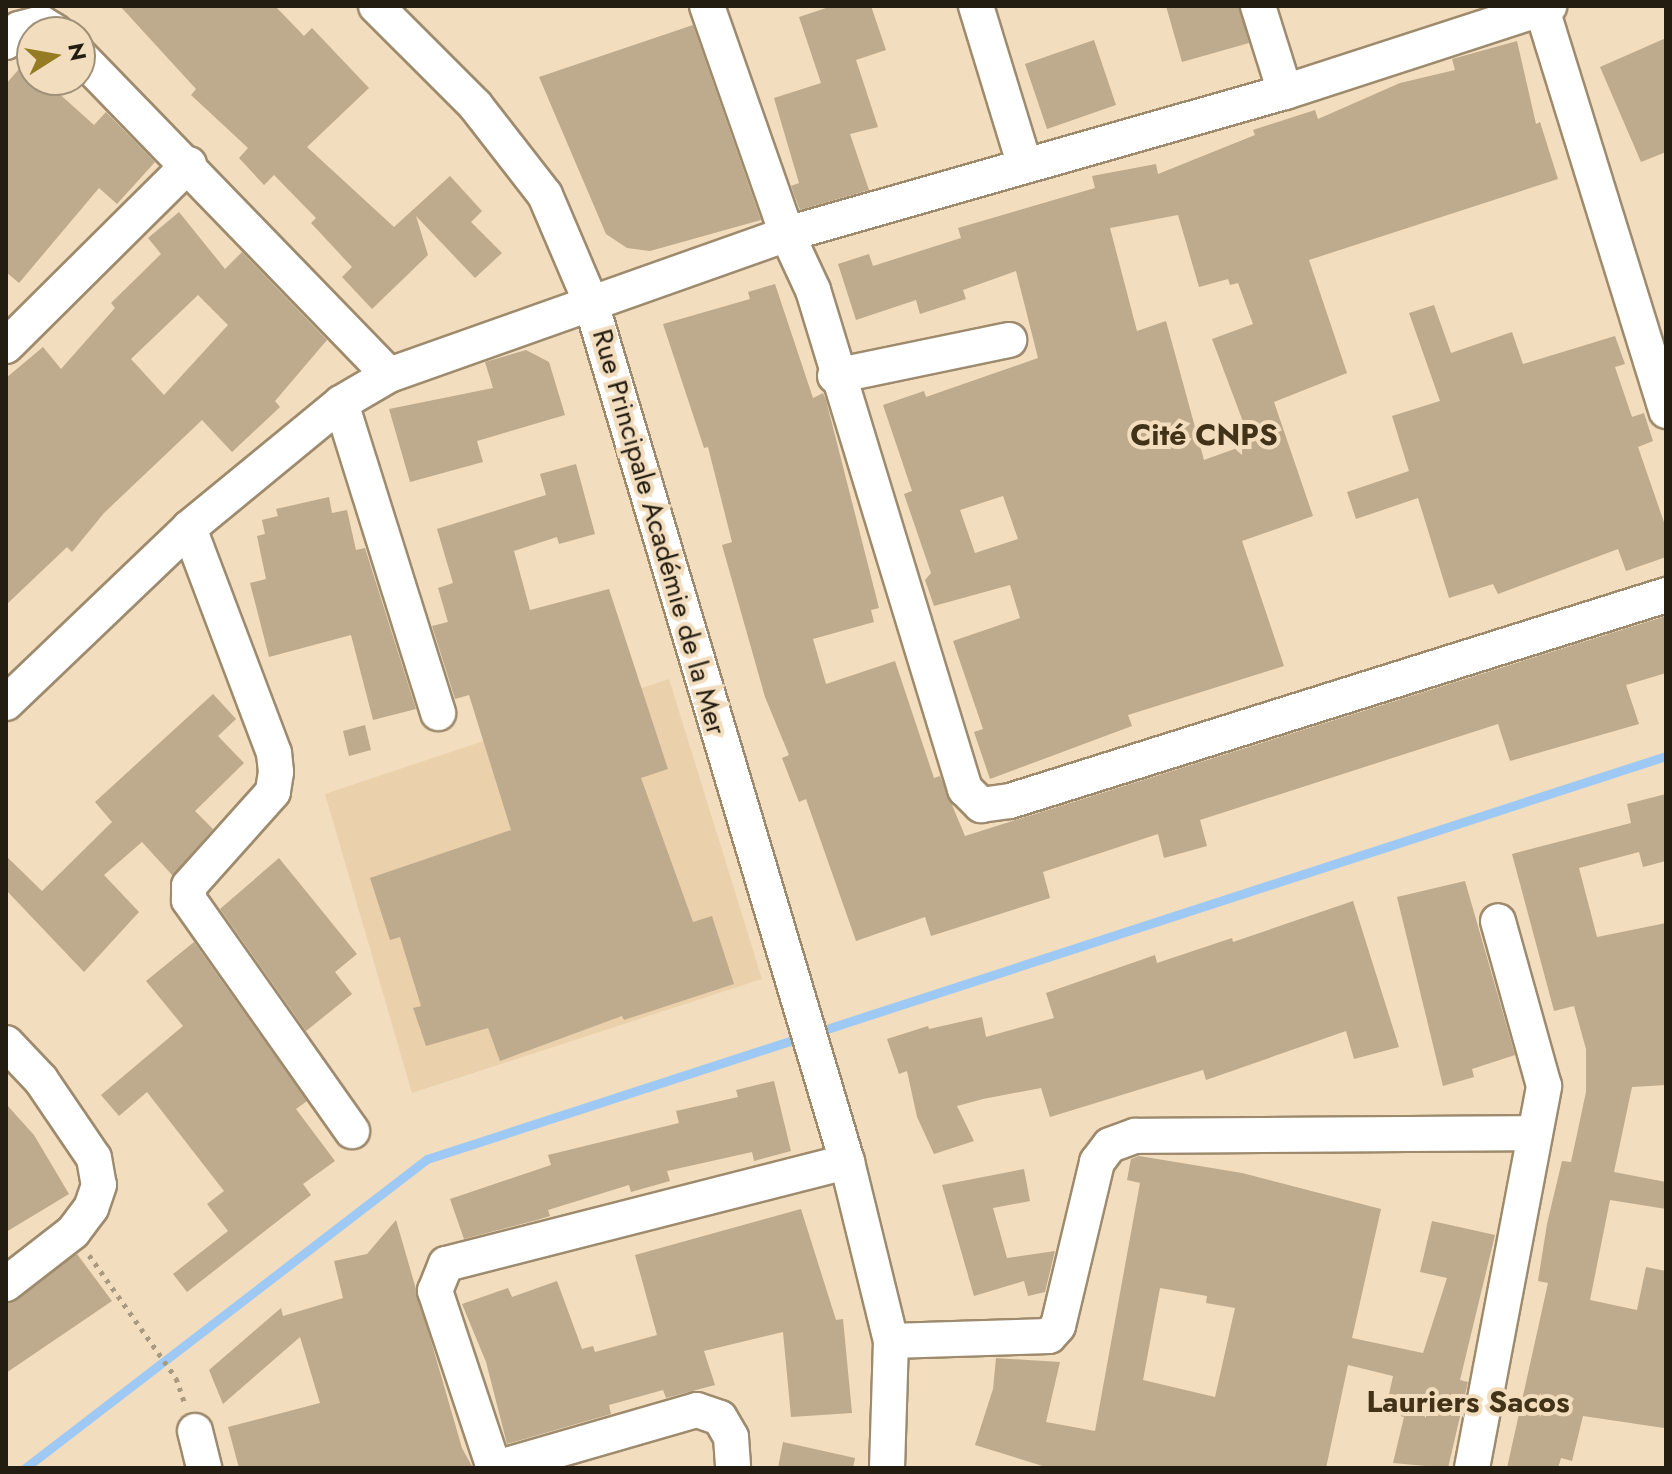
<!DOCTYPE html>
<html>
<head>
<meta charset="utf-8">
<style>
  body { margin:0 }
  #map { position:relative; width:1672px; height:1474px; overflow:hidden; background:#f2ddbe; font-family:Jost,sans-serif }
  div>[style] { position:absolute }
  [style*='--x'] { left:calc(var(--x)*1px); top:calc(var(--y)*1px); width:calc(var(--w)*1px); rotate:calc(var(--a)*1deg) }
  .built>* { inset:0; background:#ead1ac }
  .stream>* { height:9px; margin:-4.5px; padding:0 4.5px; transform-origin:4.5px; border-radius:4.5px; background:#9dc9f4 }
  .building>* { inset:0; background:#beaa8c }
  .path>* { height:5px; margin-top:-2.5px; transform-origin:0; background:repeating-linear-gradient(90deg,#aa9981 0 4px,transparent 0 10px) }
  .roads { filter:drop-shadow(2px 0 #9e8b6e) drop-shadow(-2px 0 #9e8b6e) drop-shadow(0 2px #9e8b6e) drop-shadow(0 -2px #9e8b6e) }
  .minor>* { height:34px; margin:-17px; padding:0 17px; transform-origin:17px; border-radius:17px; background:#fff }
  span { translate:-50% -50%; white-space:nowrap; text-align:center; line-height:1.15; -webkit-text-stroke:8px #f2ddbe; paint-order:stroke }
  .street-label { font-size:28px; color:#231c10 }
  .neighbourhood-label { font-size:30px; color:#423217; font-weight:700 }
  .frame { position:absolute; inset:0; border:8px solid #231c10; pointer-events:none }
  .north { position:absolute; left:16px; top:16px; width:80px; height:80px; box-sizing:border-box; background:#f2ddbe; border:2px solid #9f9078; border-radius:50%; rotate:79deg; font-size:22px; font-weight:700; line-height:32px; text-align:center; color:#231c10 }
  .north::after { content:''; display:block; margin:auto; width:28px; height:36px; background:#957c23; clip-path:polygon(50% 0,100% 100%,50% 72%,0 100%) }
</style>
</head>
<body>
<div id="map">
  <div class="built">
    <i style="clip-path:polygon(669px 679px,762px 979px,412px 1093px,325px 794px)"></i>
  </div>
  <div class="stream">
    <i style="--x:25;--y:1468;--w:507;--a:-37.55"></i>
    <i style="--x:427;--y:1159;--w:1303;--a:-18.02"></i>
  </div>
  <div class="building">
    <i style="clip-path:polygon(120px 6px,275px 6px,304px 36px,312px 28px,369px 88px,307px 147px,394px 227px,450px 176px,482px 211px,471px 222px,502px 253px,475px 278px,416px 216px,428px 255px,372px 309px,342px 277px,352px 267px,311px 223px,316px 218px,274px 175px,264px 185px,239px 158px,248px 148px,191px 95px,196px 89px)"></i>
    <i style="clip-path:polygon(832px 6px,871px 6px,886px 50px,856px 60px,878px 127px,850px 134px,869px 190px,800px 210px,791px 186px,799px 183px,774px 98px,821px 83px,799px 17px)"></i>
    <i style="clip-path:polygon(1166px 6px,1239px 6px,1249px 43px,1182px 62px)"></i>
    <i style="clip-path:polygon(693px 25px,761px 220px,650px 251px,627px 248px,606px 234px,539px 77px)"></i>
    <i style="clip-path:polygon(1666px 38px,1666px 152px,1641px 162px,1600px 67px)"></i>
    <i style="clip-path:polygon(1094px 40px,1116px 105px,1047px 129px,1025px 64px)"></i>
    <i style="clip-path:polygon(evenodd,1517px 41px,1536px 124px,1540px 122px,1558px 179px,1309px 260px,1347px 373px,1274px 402px,1313px 516px,1242px 541px,1284px 666px,1128px 715px,1132px 726px,990px 779px,974px 732px,983px 729px,953px 641px,1020px 618px,1010px 585px,934px 606px,925px 580px,931px 573px,904px 494px,912px 491px,883px 405px,924px 391px,926px 397px,1038px 358px,1016px 271px,963px 290px,966px 299px,920px 314px,916px 300px,856px 320px,838px 264px,869px 254px,873px 266px,961px 238px,958px 228px,1095px 188px,1092px 176px,1156px 164px,1158px 174px,1255px 135px,1253px 130px,1315px 110px,1318px 119px,1400px 83px,1455px 70px,1452px 59px,1517px 41px,1178px 215px,1199px 287px,1228px 279px,1230px 285px,1238px 283px,1253px 324px,1212px 339px,1251px 443px,1204px 460px,1166px 321px,1137px 331px,1110px 228px,1178px 215px,1517px 41px,1003px 496px,1018px 539px,975px 553px,960px 510px,1003px 496px)"></i>
    <i style="clip-path:polygon(32px 54px,32px 80px,44px 80px,94px 125px,106px 112px,155px 162px,117px 204px,99px 188px,19px 283px,6px 272px,6px 84px)"></i>
    <i style="clip-path:polygon(evenodd,179px 212px,225px 269px,242px 252px,327px 340px,275px 401px,280px 407px,232px 452px,202px 420px,104px 513px,72px 552px,67px 547px,6px 605px,6px 378px,43px 347px,61px 369px,115px 308px,111px 303px,161px 254px,148px 238px,179px 212px,198px 295px,228px 325px,164px 395px,131px 359px,198px 295px)"></i>
    <i style="clip-path:polygon(775px 284px,813px 398px,823px 393px,826px 400px,879px 608px,871px 610px,874px 622px,813px 639px,826px 684px,895px 661px,934px 778px,940px 776px,965px 836px,1666px 616px,1666px 673px,1626px 685px,1639px 724px,1510px 761px,1498px 724px,1200px 820px,1207px 846px,1164px 858px,1158px 834px,1043px 872px,1050px 898px,931px 936px,925px 917px,856px 941px,806px 799px,799px 802px,782px 758px,789px 755px,765px 697px,722px 545px,732px 542px,708px 447px,704px 448px,663px 324px,750px 299px,748px 292px)"></i>
    <i style="clip-path:polygon(1434px 305px,1451px 353px,1512px 332px,1523px 364px,1615px 336px,1625px 364px,1615px 367px,1632px 417px,1644px 413px,1653px 441px,1638px 447px,1666px 528px,1666px 557px,1626px 571px,1618px 549px,1498px 594px,1493px 584px,1449px 598px,1418px 498px,1356px 519px,1347px 492px,1409px 471px,1392px 416px,1440px 401px,1409px 313px)"></i>
    <i style="clip-path:polygon(526px 350px,549px 362px,565px 415px,477px 441px,483px 462px,410px 482px,389px 409px,493px 388px,485px 362px)"></i>
    <i style="clip-path:polygon(576px 464px,595px 534px,559px 544px,557px 537px,514px 551px,530px 610px,609px 589px,668px 769px,641px 778px,693px 922px,712px 916px,734px 984px,624px 1020px,622px 1016px,500px 1061px,488px 1028px,426px 1046px,413px 1008px,421px 1006px,400px 937px,390px 940px,370px 878px,511px 830px,469px 695px,455px 699px,432px 626px,448px 622px,438px 588px,453px 583px,437px 529px,546px 495px,540px 474px)"></i>
    <i style="clip-path:polygon(329px 497px,332px 513px,347px 510px,356px 550px,365px 548px,416px 709px,373px 720px,351px 635px,269px 657px,250px 583px,266px 579px,257px 536px,265px 534px,262px 520px,278px 516px,276px 509px)"></i>
    <i style="clip-path:polygon(213px 694px,236px 719px,218px 736px,244px 763px,195px 811px,213px 829px,173px 876px,142px 842px,104px 875px,139px 912px,84px 972px,6px 890px,6px 856px,42px 891px,112px 822px,95px 802px)"></i>
    <i style="clip-path:polygon(365px 725px,371px 750px,349px 756px,343px 731px)"></i>
    <i style="clip-path:polygon(1666px 794px,1666px 861px,1643px 867px,1639px 852px,1579px 868px,1597px 937px,1666px 923px,1666px 1085px,1632px 1087px,1614px 1172px,1666px 1182px,1666px 1209px,1610px 1200px,1590px 1300px,1637px 1310px,1646px 1267px,1666px 1271px,1664px 1428px,1583px 1416px,1572px 1461px,1561px 1458px,1558px 1468px,1507px 1468px,1548px 1283px,1538px 1281px,1547px 1224px,1562px 1161px,1571px 1162px,1586px 1092px,1586px 1049px,1574px 1006px,1554px 1011px,1512px 854px,1631px 823px,1627px 804px)"></i>
    <i style="clip-path:polygon(279px 858px,357px 954px,335px 972px,352px 994px,306px 1031px,220px 909px)"></i>
    <i style="clip-path:polygon(1465px 881px,1515px 1055px,1472px 1069px,1474px 1077px,1443px 1086px,1397px 897px)"></i>
    <i style="clip-path:polygon(1353px 901px,1399px 1047px,1354px 1059px,1346px 1031px,1206px 1080px,1203px 1070px,1050px 1117px,1041px 1088px,983px 1099px,957px 1106px,974px 1141px,934px 1154px,917px 1117px,907px 1071px,899px 1074px,887px 1039px,928px 1026px,929px 1029px,982px 1017px,986px 1037px,1054px 1018px,1046px 993px,1155px 955px,1157px 963px,1232px 938px,1233px 942px)"></i>
    <i style="clip-path:polygon(194px 942px,307px 1101px,296px 1109px,335px 1161px,303px 1184px,311px 1195px,187px 1292px,173px 1274px,228px 1231px,207px 1204px,224px 1191px,147px 1092px,119px 1116px,101px 1095px,183px 1026px,146px 981px)"></i>
    <i style="clip-path:polygon(774px 1081px,791px 1151px,754px 1161px,752px 1152px,667px 1171px,670px 1181px,631px 1192px,629px 1185px,548px 1210px,550px 1216px,537px 1220px,464px 1239px,450px 1199px,551px 1165px,548px 1155px,679px 1123px,676px 1111px,738px 1097px,736px 1090px)"></i>
    <i style="clip-path:polygon(6px 1104px,34px 1135px,69px 1194px,6px 1232px)"></i>
    <i style="clip-path:polygon(evenodd,1139px 1156px,1242px 1173px,1381px 1209px,1352px 1338px,1423px 1353px,1447px 1278px,1420px 1272px,1432px 1221px,1495px 1235px,1460px 1380px,1468px 1382px,1448px 1468px,1393px 1463px,1404px 1417px,1385px 1412px,1393px 1376px,1348px 1365px,1326px 1468px,1049px 1468px,975px 1445px,993px 1389px,996px 1358px,1060px 1362px,1046px 1422px,1095px 1431px,1140px 1183px,1127px 1180px,1131px 1159px,1139px 1156px,1160px 1288px,1207px 1296px,1206px 1303px,1235px 1308px,1215px 1397px,1143px 1380px,1160px 1288px)"></i>
    <i style="clip-path:polygon(1024px 1169px,1030px 1201px,993px 1208px,1007px 1258px,1055px 1251px,1045px 1292px,1028px 1296px,1024px 1281px,974px 1296px,942px 1185px)"></i>
    <i style="clip-path:polygon(801px 1209px,836px 1320px,843px 1319px,852px 1413px,791px 1417px,783px 1332px,704px 1351px,715px 1385px,666px 1398px,663px 1390px,609px 1405px,611px 1414px,507px 1444px,486px 1362px,462px 1304px,508px 1288px,512px 1297px,557px 1281px,582px 1349px,593px 1346px,595px 1352px,657px 1335px,635px 1255px)"></i>
    <i style="clip-path:polygon(396px 1220px,462px 1448px,473px 1468px,239px 1468px,228px 1427px,320px 1403px,300px 1337px,223px 1404px,209px 1370px,281px 1308px,283px 1316px,343px 1298px,334px 1261px,367px 1254px)"></i>
    <i style="clip-path:polygon(77px 1254px,112px 1301px,6px 1373px,6px 1304px)"></i>
    <i style="clip-path:polygon(783px 1442px,855px 1458px,853px 1468px,778px 1468px)"></i>
  </div>
  <div class="path">
    <i style="--x:89;--y:1255;--w:151;--a:54.7"></i>
    <i style="--x:176;--y:1378;--w:28;--a:71"></i>
  </div>
  <div class="roads">
    <div class="minor">
      <i style="--x:376;--y:6;--w:140;--a:45"></i>
      <i style="--x:475;--y:105;--w:114;--a:52.1"></i>
      <i style="--x:545;--y:195;--w:117;--a:66.9"></i>
      <i style="--x:591;--y:303;--w:896;--a:73.4"></i>
      <i style="--x:847;--y:1162;--w:184;--a:76.2"></i>
      <i style="--x:891;--y:1341;--w:127;--a:91.8"></i>
      <i style="--x:707;--y:6;--w:242;--a:70.7"></i>
      <i style="--x:787;--y:234;--w:62;--a:65.1"></i>
      <i style="--x:813;--y:290;--w:522;--a:73.06"></i>
      <i style="--x:965;--y:789;--w:23;--a:45"></i>
      <i style="--x:981;--y:805;--w:29;--a:-8"></i>
      <i style="--x:1010;--y:801;--w:688;--a:-17.43"></i>
      <i style="--x:976;--y:6;--w:167;--a:73"></i>
      <i style="--x:1258;--y:6;--w:90;--a:72.6"></i>
      <i style="--x:1541;--y:6;--w:424;--a:72.8"></i>
      <i style="--x:6;--y:42;--w:18;--a:-45"></i>
      <i style="--x:19;--y:29;--w:23;--a:-15"></i>
      <i style="--x:41;--y:23;--w:17;--a:31"></i>
      <i style="--x:80;--y:56;--w:444;--a:45.9"></i>
      <i style="--x:6;--y:346;--w:258;--a:-44.8"></i>
      <i style="--x:835;--y:376;--w:178;--a:-11.7"></i>
      <i style="--x:341;--y:403;--w:325;--a:72.6"></i>
      <i style="--x:189;--y:528;--w:241;--a:69.3"></i>
      <i style="--x:274;--y:753;--w:19;--a:84"></i>
      <i style="--x:276;--y:772;--w:20;--a:99"></i>
      <i style="--x:273;--y:792;--w:126;--a:131.8"></i>
      <i style="--x:189;--y:886;--w:14;--a:90"></i>
      <i style="--x:189;--y:900;--w:283;--a:54.8"></i>
      <i style="--x:6;--y:703;--w:253;--a:-43.7"></i>
      <i style="--x:189;--y:528;--w:197;--a:-39.4"></i>
      <i style="--x:341;--y:403;--w:56;--a:-30.3"></i>
      <i style="--x:389;--y:375;--w:422;--a:-19.5"></i>
      <i style="--x:787;--y:234;--w:518;--a:-15.92"></i>
      <i style="--x:1285;--y:92;--w:278;--a:-18"></i>
      <i style="--x:6;--y:1043;--w:51;--a:46.6"></i>
      <i style="--x:41;--y:1080;--w:94;--a:55.8"></i>
      <i style="--x:94;--y:1158;--w:27;--a:80"></i>
      <i style="--x:99;--y:1185;--w:24;--a:109"></i>
      <i style="--x:91;--y:1208;--w:30;--a:127"></i>
      <i style="--x:73;--y:1232;--w:85;--a:142.2"></i>
      <i style="--x:891;--y:1341;--w:158;--a:-1.8"></i>
      <i style="--x:1049;--y:1336;--w:13;--a:-48"></i>
      <i style="--x:1058;--y:1326;--w:169;--a:-76.6"></i>
      <i style="--x:1097;--y:1162;--w:21;--a:-53"></i>
      <i style="--x:1110;--y:1145;--w:27;--a:-20"></i>
      <i style="--x:1135;--y:1136;--w:400;--a:-0.4"></i>
      <i style="--x:195;--y:1431;--w:38;--a:76"></i>
      <i style="--x:494;--y:1468;--w:187;--a:-108.4"></i>
      <i style="--x:435;--y:1291;--w:29;--a:-68"></i>
      <i style="--x:446;--y:1264;--w:414;--a:-14.3"></i>
      <i style="--x:496;--y:1468;--w:209;--a:-16.1"></i>
      <i style="--x:697;--y:1410;--w:24;--a:19"></i>
      <i style="--x:720;--y:1418;--w:22;--a:60"></i>
      <i style="--x:731;--y:1437;--w:31;--a:86"></i>
      <i style="--x:1472;--y:1468;--w:389;--a:-79.3"></i>
      <i style="--x:1544;--y:1086;--w:171;--a:-105.6"></i>
    </div>
  </div>
  <div class="street-label">
    <span style="left:659px;top:532px;rotate:74deg">Rue Principale Académie de la Mer</span>
  </div>
  <div class="neighbourhood-label">
    <span style="left:1204px;top:435px">Cité CNPS</span>
    <span style="left:1468px;top:1402px">Lauriers Sacos</span>
  </div>
  <div class="frame"></div>
  <div class="north">N</div>
</div>
</body>
</html>
